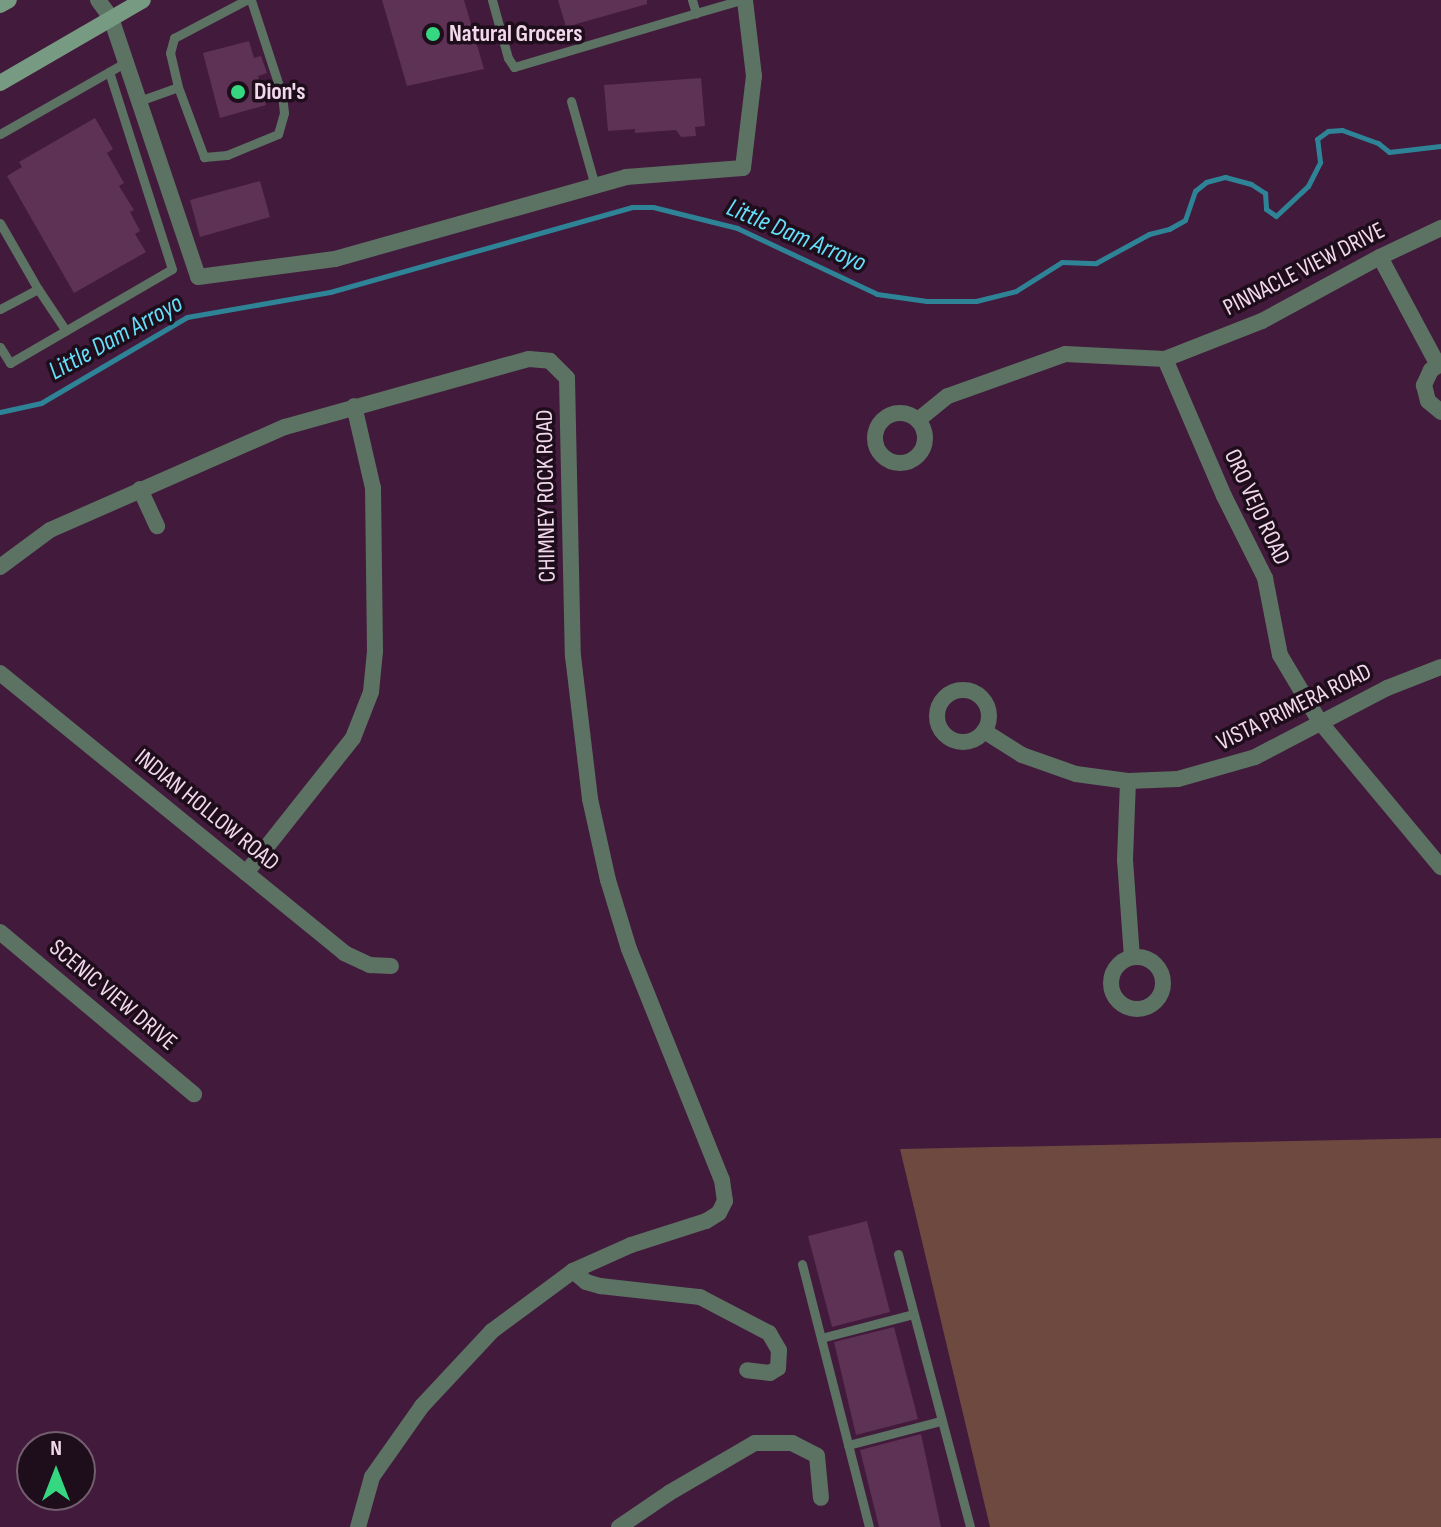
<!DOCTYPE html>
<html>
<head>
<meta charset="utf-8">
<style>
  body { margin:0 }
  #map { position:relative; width:1441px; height:1527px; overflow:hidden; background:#421a3b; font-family:"Sofia Sans Condensed",sans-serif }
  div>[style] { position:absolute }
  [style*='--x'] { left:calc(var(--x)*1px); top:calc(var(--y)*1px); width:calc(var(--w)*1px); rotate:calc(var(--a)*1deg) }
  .green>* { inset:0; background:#6e4940 }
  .stream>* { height:5px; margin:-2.5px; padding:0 2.5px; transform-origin:2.5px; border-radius:2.5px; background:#2e8496 }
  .building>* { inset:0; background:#5d3255 }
  .service>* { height:9px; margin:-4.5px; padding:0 4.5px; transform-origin:4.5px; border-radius:4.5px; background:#5c7263 }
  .minor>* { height:16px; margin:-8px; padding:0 8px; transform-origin:8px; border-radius:8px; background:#5c7263 }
  .minor>.ring { margin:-8px; padding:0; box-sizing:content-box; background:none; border:16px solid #5c7263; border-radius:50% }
  .secondary>* { height:16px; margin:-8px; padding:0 8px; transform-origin:8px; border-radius:8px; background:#779a82 }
  .dots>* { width:22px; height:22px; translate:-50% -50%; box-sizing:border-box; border:4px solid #1e0d1b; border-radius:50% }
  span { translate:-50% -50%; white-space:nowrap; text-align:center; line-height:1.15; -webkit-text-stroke:7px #1e0d1b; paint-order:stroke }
  .poi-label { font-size:24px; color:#f2d8ec; font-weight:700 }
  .left { translate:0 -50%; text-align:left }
  .street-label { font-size:24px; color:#f2d8ec }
  .water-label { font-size:26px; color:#65dff9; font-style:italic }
  .north { position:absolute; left:16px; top:1431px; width:80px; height:80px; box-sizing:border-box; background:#1e0d1b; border:2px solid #735e6f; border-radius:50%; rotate:0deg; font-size:22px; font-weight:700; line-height:32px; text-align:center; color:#f2d8ec }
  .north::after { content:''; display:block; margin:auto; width:28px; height:36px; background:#35d881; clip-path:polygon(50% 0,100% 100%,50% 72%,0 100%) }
</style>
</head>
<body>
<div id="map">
  <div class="green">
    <i style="clip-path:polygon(1441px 1138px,1441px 1527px,990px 1527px,900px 1149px)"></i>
  </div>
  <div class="stream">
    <i style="--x:0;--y:412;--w:42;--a:-12.4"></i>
    <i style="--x:41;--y:403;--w:169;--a:-30.5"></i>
    <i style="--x:187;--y:317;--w:145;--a:-9.9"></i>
    <i style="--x:330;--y:292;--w:314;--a:-15.7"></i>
    <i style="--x:632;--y:207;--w:21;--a:0"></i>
    <i style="--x:653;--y:207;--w:87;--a:14"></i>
    <i style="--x:737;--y:228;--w:155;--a:25.2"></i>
    <i style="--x:877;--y:294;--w:50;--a:8"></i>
    <i style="--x:927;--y:301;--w:49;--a:0"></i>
    <i style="--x:976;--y:301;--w:41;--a:-14"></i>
    <i style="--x:1016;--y:291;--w:54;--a:-32.2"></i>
    <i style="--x:1062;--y:262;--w:34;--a:2"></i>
    <i style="--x:1096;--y:263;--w:60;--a:-28.7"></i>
    <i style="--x:1149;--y:234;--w:21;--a:-14"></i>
    <i style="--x:1169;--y:229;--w:18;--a:-29"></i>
    <i style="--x:1185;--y:220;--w:31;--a:-71"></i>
    <i style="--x:1195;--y:191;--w:14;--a:-39"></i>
    <i style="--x:1206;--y:182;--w:20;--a:-15"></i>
    <i style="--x:1225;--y:177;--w:27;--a:15"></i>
    <i style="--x:1251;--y:184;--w:17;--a:33"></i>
    <i style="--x:1265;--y:193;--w:16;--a:86"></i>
    <i style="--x:1266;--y:209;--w:12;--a:35"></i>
    <i style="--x:1276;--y:216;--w:44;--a:-43.2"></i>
    <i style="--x:1308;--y:186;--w:27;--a:-63"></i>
    <i style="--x:1320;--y:162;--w:23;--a:-97"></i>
    <i style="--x:1317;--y:139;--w:14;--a:-36"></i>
    <i style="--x:1328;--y:131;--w:14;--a:-4"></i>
    <i style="--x:1342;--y:130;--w:38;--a:20"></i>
    <i style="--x:1378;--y:143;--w:14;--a:39"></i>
    <i style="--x:1389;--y:152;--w:52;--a:-6.6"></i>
  </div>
  <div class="building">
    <i style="clip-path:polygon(382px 0,464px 0,484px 69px,407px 86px)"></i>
    <i style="clip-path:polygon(558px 0,647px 0,647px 4px,566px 27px)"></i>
    <i style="clip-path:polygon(249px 41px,254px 58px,261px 56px,267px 73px,258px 76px,266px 105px,220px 118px,203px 53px)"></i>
    <i style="clip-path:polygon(701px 78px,705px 126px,695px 127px,696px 136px,681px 137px,676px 130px,635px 133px,635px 129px,608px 131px,604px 85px)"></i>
    <i style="clip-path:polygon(95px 118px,113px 149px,107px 153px,124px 183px,119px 186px,134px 210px,130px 212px,140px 231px,135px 234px,146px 252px,74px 293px,7px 176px,22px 167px,19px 162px)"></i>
    <i style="clip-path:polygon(260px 181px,270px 217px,200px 237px,190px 200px)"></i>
    <i style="clip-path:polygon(867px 1221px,890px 1312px,832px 1327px,808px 1236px)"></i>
    <i style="clip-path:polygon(894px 1327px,918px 1419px,856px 1435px,834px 1342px)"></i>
    <i style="clip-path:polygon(921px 1434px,941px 1527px,879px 1527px,860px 1450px)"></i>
  </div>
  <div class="service">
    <i style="--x:492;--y:0;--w:60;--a:74.6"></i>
    <i style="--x:508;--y:58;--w:11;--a:56"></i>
    <i style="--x:514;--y:67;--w:190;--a:-16.5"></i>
    <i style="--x:692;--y:0;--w:14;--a:73"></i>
    <i style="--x:696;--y:13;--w:47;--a:-16.1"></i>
    <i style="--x:178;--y:87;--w:75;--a:69.6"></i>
    <i style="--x:204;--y:157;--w:23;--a:-5"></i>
    <i style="--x:227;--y:155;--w:55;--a:-22.4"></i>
    <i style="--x:278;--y:134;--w:22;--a:-74"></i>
    <i style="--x:284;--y:113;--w:18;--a:-96"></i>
    <i style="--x:282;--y:95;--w:100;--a:-108.1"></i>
    <i style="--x:139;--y:101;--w:41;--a:-19.7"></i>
    <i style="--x:178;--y:87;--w:35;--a:-103"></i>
    <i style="--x:170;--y:53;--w:16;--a:-75"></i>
    <i style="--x:174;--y:38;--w:81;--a:-27.8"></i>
    <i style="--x:571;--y:101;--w:88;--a:74.2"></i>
    <i style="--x:0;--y:134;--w:145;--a:-29.7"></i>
    <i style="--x:0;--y:223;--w:76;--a:60.1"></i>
    <i style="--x:0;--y:309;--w:43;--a:-27.8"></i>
    <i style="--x:38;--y:289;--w:50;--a:56.3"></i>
    <i style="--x:0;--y:347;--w:19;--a:58"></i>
    <i style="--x:10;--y:363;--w:187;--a:-30.1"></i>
    <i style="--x:172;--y:269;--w:207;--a:-107.7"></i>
    <i style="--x:898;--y:1254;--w:282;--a:75.2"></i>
    <i style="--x:802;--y:1264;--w:271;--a:75.7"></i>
    <i style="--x:821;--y:1338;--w:95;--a:-14.6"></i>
    <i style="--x:848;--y:1445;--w:96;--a:-14.5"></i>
  </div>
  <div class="minor">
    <i style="--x:98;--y:0;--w:22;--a:54"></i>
    <i style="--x:111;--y:18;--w:273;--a:71.4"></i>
    <i style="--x:198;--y:277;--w:138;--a:-7.5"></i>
    <i style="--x:335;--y:259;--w:302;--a:-15.7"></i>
    <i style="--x:626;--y:177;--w:117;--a:-4.4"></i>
    <i style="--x:743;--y:168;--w:93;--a:-83.2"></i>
    <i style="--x:754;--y:76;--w:77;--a:-96.8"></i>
    <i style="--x:1380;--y:257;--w:123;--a:61.8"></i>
    <i style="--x:1165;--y:359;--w:149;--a:66.7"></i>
    <i style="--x:1224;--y:496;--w:92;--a:63.4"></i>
    <i style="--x:1265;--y:578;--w:78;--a:79"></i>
    <i style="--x:1280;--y:655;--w:78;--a:59.2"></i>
    <i style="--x:1320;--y:722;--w:189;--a:50.2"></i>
    <i style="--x:1441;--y:364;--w:12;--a:149"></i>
    <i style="--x:1431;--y:370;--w:17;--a:115"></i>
    <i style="--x:1424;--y:385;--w:16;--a:76"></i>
    <i style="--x:1428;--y:401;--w:17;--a:40"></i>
    <i class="ring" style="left:875px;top:413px;width:34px;height:34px"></i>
    <i style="--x:918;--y:420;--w:38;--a:-39"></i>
    <i style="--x:948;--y:396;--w:124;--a:-19.7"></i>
    <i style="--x:1065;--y:354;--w:100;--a:2.9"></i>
    <i style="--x:1165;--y:359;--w:104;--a:-21.4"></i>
    <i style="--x:1262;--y:321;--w:134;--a:-28.5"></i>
    <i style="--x:1380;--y:257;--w:68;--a:-25.4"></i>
    <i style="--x:140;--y:489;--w:41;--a:65.3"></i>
    <i style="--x:0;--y:567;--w:62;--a:-36.5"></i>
    <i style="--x:50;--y:530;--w:257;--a:-23.7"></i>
    <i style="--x:285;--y:427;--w:253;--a:-15.6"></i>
    <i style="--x:529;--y:359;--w:21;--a:5"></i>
    <i style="--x:550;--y:361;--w:24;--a:45"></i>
    <i style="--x:567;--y:378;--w:278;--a:88.8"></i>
    <i style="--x:573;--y:656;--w:144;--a:83.2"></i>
    <i style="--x:590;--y:799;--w:83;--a:77.5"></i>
    <i style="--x:608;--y:880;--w:72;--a:73.1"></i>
    <i style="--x:629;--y:949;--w:249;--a:68.1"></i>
    <i style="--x:722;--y:1180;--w:21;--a:82"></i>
    <i style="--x:725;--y:1201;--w:13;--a:117"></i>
    <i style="--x:719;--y:1213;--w:15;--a:148"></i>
    <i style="--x:706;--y:1221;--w:79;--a:162.3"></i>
    <i style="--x:631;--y:1245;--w:64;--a:155.9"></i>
    <i style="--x:573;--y:1271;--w:101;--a:143.5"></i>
    <i style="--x:492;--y:1331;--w:103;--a:133"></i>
    <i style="--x:422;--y:1406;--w:87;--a:125.2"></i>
    <i style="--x:372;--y:1477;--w:52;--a:105.6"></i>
    <i style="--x:0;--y:673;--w:444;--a:39.1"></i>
    <i style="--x:344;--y:953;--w:29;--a:25"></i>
    <i style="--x:370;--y:965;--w:21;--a:3"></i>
    <i class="ring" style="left:937px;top:690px;width:36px;height:36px"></i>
    <i style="--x:984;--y:731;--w:45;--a:32.3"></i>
    <i style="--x:1022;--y:755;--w:57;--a:19.4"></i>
    <i style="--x:1076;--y:774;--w:52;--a:7.7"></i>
    <i style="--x:1128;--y:781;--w:50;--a:-2.3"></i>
    <i style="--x:1178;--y:779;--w:80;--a:-15.9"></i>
    <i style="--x:1255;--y:757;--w:149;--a:-27.6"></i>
    <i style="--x:1387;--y:688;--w:58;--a:-21.3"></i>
    <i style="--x:1128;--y:781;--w:79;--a:92.2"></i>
    <i style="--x:1125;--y:860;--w:97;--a:85.9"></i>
    <i style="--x:246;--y:873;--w:172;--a:-51.6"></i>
    <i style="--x:353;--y:738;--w:49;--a:-68.6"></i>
    <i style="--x:371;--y:692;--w:41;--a:-84.4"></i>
    <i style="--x:375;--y:651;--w:163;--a:-90.7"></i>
    <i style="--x:373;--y:488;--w:84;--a:-103"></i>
    <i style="--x:0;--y:932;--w:253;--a:39.9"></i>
    <i class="ring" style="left:1111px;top:957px;width:36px;height:36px"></i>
    <i style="--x:573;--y:1271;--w:17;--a:40"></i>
    <i style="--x:586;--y:1282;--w:15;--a:16"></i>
    <i style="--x:600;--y:1286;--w:101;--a:6.3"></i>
    <i style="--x:700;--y:1297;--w:78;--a:27.6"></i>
    <i style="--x:769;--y:1333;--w:20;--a:60"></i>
    <i style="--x:779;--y:1350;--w:18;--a:93"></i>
    <i style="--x:778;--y:1368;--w:9;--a:148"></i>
    <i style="--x:770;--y:1373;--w:23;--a:-173"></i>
    <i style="--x:619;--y:1527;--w:60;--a:-34.2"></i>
    <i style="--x:669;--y:1493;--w:99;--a:-30.2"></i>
    <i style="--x:755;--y:1443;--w:37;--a:0"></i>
    <i style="--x:792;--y:1443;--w:28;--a:27"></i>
    <i style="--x:817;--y:1456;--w:42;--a:84.6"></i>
  </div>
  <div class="secondary">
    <i style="--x:0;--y:5;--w:10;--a:-29"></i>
    <i style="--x:0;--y:83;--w:165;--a:-30.1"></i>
  </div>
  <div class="dots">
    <i style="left:433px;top:34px;background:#35d881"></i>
    <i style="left:238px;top:92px;background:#35d881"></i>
  </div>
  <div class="poi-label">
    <span class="left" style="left:449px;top:34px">Natural Grocers</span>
    <span class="left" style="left:254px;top:92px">Dion's</span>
  </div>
  <div class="street-label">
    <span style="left:1304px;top:269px;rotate:-27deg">PINNACLE VIEW DRIVE</span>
    <span style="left:546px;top:496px;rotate:-91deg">CHIMNEY ROCK ROAD</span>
    <span style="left:1257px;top:507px;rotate:65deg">ORO VEJO ROAD</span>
    <span style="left:1294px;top:707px;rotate:-26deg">VISTA PRIMERA ROAD</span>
    <span style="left:207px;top:810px;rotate:39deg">INDIAN HOLLOW ROAD</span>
    <span style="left:113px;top:995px;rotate:40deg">SCENIC VIEW DRIVE</span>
  </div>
  <div class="water-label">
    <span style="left:796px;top:236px;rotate:23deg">Little Dam Arroyo</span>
    <span style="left:116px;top:338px;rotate:-29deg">Little Dam Arroyo</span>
  </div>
  <div class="north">N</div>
</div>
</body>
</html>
